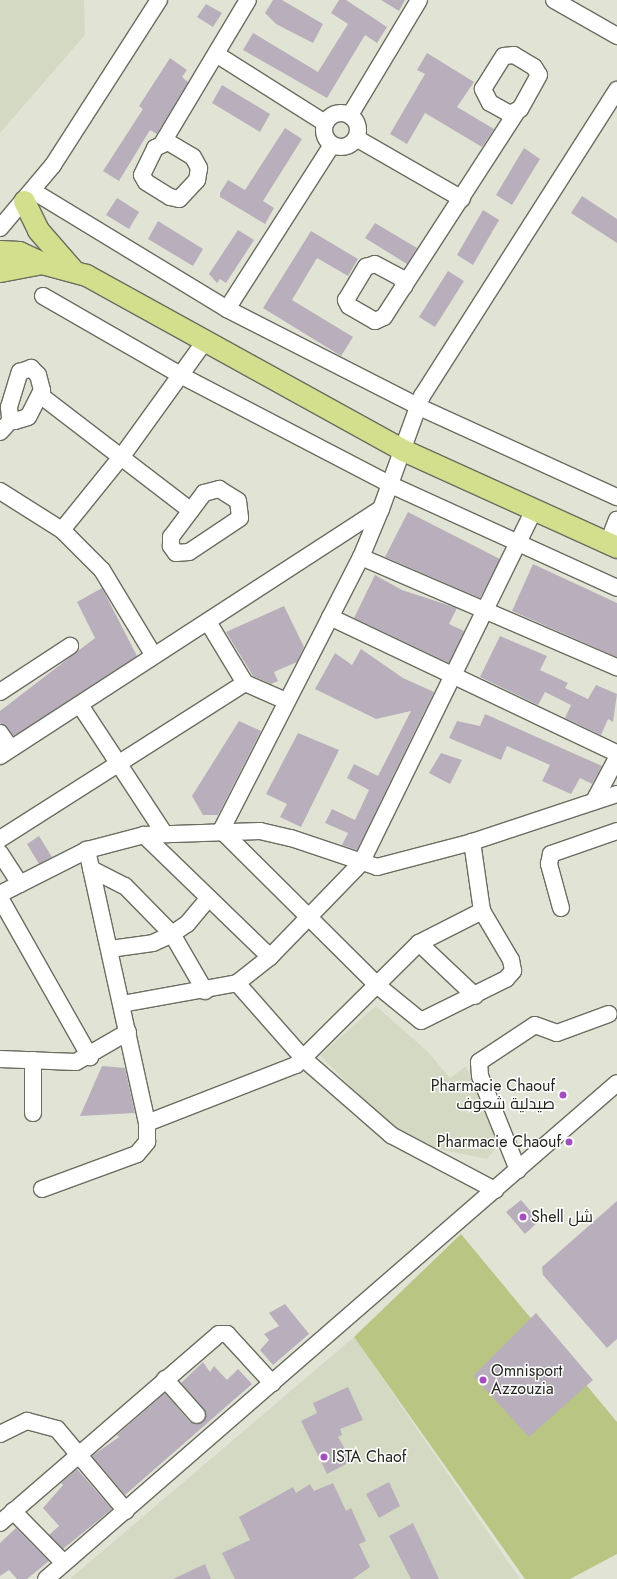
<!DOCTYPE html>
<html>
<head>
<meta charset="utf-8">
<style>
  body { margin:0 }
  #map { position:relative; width:617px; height:1579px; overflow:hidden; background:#e1e4d5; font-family:Jost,Cairo,sans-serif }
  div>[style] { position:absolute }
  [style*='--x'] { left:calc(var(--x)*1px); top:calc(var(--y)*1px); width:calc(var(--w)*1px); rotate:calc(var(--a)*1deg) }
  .built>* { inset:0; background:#d4d9c3 }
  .green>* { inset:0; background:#b8c583 }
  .building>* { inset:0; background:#b9afbc }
  .roads { filter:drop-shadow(1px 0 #6a6d60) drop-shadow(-1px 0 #6a6d60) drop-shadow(0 1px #6a6d60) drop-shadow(0 -1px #6a6d60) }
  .minor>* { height:16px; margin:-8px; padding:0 8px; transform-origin:8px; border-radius:8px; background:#fff }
  .minor>.ring { margin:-8px; padding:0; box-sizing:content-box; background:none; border:16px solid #fff; border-radius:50% }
  .major>* { height:21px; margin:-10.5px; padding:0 10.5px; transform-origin:10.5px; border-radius:10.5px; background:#d3df8c }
  .dots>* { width:11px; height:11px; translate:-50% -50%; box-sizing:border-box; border:2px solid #fff; border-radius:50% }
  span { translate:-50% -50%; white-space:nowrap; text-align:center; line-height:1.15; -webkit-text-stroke:3px #fff; paint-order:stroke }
  .poi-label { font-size:16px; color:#23251f }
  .right { translate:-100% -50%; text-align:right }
  .left { translate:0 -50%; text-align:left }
</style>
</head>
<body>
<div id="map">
  <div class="built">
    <i style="clip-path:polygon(0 0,84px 0,85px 35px,0 133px)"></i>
    <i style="clip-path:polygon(376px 1006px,428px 1052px,450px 1078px,466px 1066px,500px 1143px,487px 1159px,404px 1142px,320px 1055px)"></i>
    <i style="clip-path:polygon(354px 1337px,520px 1579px,71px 1579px,71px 1578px)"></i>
  </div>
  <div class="green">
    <i style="clip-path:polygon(461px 1234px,617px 1422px,617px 1554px,570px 1579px,525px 1579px,354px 1337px)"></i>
  </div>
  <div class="building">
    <i style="clip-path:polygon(273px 0,282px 0,323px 24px,313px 43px,276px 24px,265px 13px)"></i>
    <i style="clip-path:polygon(339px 0,346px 0,387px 27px,377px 43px,365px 35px,327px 98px,243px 50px,253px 33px,318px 72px,348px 24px,331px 13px)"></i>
    <i style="clip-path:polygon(381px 0,405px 0,399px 11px)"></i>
    <i style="clip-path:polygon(206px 4px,222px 13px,213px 27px,197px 17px)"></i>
    <i style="clip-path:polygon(427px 53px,474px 82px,457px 107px,494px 129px,482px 147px,425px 113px,407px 144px,390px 134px,425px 74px,417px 70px)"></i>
    <i style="clip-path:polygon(170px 58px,187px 70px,182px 77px,188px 82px,157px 134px,150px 130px,119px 181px,103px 171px,143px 109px,139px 106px)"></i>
    <i style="clip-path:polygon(222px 85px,270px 114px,260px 132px,212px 103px)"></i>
    <i style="clip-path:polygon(285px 128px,302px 139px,263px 201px,274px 208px,265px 224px,220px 197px,220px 193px,228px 180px,245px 190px)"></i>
    <i style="clip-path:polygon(524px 148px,540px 159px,512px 205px,496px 195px)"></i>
    <i style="clip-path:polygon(582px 196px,617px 219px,617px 243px,571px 213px)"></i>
    <i style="clip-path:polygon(117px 198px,139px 212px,129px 229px,106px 215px)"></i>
    <i style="clip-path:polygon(483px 210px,499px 220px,473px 265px,457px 255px)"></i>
    <i style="clip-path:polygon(158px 221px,203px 249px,193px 266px,148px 239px)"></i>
    <i style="clip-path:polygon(375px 223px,417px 248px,407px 264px,365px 238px)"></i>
    <i style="clip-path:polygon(238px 230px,254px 240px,226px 283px,220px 279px,217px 283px,209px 274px)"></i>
    <i style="clip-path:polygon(311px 231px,358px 259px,348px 276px,317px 258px,292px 300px,353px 337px,341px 356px,263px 308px)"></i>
    <i style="clip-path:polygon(448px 271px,464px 281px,435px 327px,419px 317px)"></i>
    <i style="clip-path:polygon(408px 512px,500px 559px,480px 598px,385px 557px)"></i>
    <i style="clip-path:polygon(533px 564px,617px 603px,617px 657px,512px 611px)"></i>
    <i style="clip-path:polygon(375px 575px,402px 590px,457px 608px,449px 624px,464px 631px,449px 663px,354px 618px)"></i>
    <i style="clip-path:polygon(102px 588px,137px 656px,14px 736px,0 723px,0 711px,95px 638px,77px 602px)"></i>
    <i style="clip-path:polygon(284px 606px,304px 647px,297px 662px,274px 672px,278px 681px,271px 684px,253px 676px,226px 632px)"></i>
    <i style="clip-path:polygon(500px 636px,547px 656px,540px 670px,568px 683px,565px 688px,588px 699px,596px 685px,617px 694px,613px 722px,608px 719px,601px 735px,565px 718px,571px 705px,545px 692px,538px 705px,480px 677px)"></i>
    <i style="clip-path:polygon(361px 649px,403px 678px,434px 692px,357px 850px,342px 845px,348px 833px,325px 823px,332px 809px,355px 820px,369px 790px,347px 778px,354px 764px,378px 776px,411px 711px,376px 719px,315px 689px,335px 653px,352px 665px)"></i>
    <i style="clip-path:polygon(485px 714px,602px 766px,592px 784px,580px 778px,571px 794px,542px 781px,550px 765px,507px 746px,501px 760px,449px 738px,457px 721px,480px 726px)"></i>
    <i style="clip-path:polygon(239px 721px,261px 731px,218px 815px,203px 815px,192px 796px)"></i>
    <i style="clip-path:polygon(298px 733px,339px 750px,301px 827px,280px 817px,287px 804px,266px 794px)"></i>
    <i style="clip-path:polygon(441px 753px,462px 760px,450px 784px,429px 773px)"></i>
    <i style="clip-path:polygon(39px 836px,52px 857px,39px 864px,27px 844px)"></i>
    <i style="clip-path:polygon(102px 1066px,125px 1068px,135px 1113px,80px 1116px)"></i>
    <i style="clip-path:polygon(521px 1200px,539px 1221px,525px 1234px,506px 1212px)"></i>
    <i style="clip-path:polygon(617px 1201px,617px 1339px,607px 1348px,543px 1275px,542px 1267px)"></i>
    <i style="clip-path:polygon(285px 1304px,309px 1334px,273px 1365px,260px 1350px,269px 1340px,264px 1334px,279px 1326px,269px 1313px)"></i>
    <i style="clip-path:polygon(536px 1313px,593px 1380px,529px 1437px,473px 1376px)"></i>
    <i style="clip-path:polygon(203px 1362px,210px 1372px,214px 1366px,227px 1380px,238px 1369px,252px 1384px,125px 1495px,92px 1456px,119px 1437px,117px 1435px,165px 1393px,190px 1422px,203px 1422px,204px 1409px,181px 1383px)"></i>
    <i style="clip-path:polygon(348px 1387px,363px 1420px,340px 1429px,342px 1435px,338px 1437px,352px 1461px,327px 1474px,301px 1421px,317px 1413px,313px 1403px)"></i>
    <i style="clip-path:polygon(77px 1469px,112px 1509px,63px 1549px,49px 1535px,59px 1526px,43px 1508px,63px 1485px,61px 1483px)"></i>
    <i style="clip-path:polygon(389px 1482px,400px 1506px,379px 1518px,366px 1494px)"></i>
    <i style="clip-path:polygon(333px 1483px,346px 1511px,351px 1508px,366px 1541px,359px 1544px,370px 1567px,353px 1579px,235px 1579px,222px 1553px,250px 1540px,239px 1517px,293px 1487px,296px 1493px,310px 1484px,314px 1491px)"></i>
    <i style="clip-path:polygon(413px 1523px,439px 1579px,411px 1579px,389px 1536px)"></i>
    <i style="clip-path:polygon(16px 1528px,49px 1561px,27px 1579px,17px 1579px,9px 1570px,0 1576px,0 1543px)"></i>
    <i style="clip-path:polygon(205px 1564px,211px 1579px,173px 1579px)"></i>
  </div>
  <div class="roads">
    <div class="minor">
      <i style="--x:554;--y:0;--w:73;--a:29.7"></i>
      <i style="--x:216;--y:54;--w:129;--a:32.3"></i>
      <i style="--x:514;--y:55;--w:23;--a:31"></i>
      <i style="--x:534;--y:67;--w:9;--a:58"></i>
      <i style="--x:539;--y:75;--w:39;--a:119"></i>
      <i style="--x:520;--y:109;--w:11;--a:153"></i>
      <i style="--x:510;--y:114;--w:23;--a:-151"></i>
      <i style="--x:490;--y:103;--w:16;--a:-117"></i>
      <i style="--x:483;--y:89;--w:39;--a:-58"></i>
      <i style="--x:504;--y:56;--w:10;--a:-6"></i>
      <i class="ring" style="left:324px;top:113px;width:18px;height:18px"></i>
      <i style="--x:350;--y:115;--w:134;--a:-59"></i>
      <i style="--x:356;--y:138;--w:122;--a:29.9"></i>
      <i style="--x:163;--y:142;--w:165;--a:-59.1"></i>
      <i style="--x:168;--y:142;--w:29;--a:31"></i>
      <i style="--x:193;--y:157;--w:13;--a:61"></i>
      <i style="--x:199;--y:168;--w:12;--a:99"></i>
      <i style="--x:197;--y:180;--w:26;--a:133"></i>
      <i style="--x:179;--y:199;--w:9;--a:-167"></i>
      <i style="--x:170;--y:197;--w:28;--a:-148"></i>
      <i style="--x:146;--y:182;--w:8;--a:-120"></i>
      <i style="--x:142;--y:175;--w:30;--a:-64"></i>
      <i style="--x:155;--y:148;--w:14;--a:-25"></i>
      <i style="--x:33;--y:191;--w:227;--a:31.3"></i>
      <i style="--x:227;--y:309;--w:213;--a:27"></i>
      <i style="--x:417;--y:406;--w:220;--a:24.5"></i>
      <i style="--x:0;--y:228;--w:82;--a:-49.9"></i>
      <i style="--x:53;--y:165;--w:196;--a:-57.3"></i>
      <i style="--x:375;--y:264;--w:30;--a:28"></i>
      <i style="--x:401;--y:278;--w:9;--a:69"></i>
      <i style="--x:404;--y:286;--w:37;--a:123"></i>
      <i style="--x:384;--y:317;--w:10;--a:156"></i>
      <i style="--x:375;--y:321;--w:30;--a:-150"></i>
      <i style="--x:349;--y:306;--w:7;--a:-117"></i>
      <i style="--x:346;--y:300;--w:39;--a:-59"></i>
      <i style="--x:366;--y:267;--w:9;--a:-18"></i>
      <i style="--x:404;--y:286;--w:208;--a:-57.1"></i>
      <i style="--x:43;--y:296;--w:160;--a:29.9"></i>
      <i style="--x:182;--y:376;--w:236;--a:27.5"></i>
      <i style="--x:391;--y:485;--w:248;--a:24.5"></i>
      <i style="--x:227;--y:309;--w:195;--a:-57.4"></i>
      <i style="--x:31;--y:368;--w:10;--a:45"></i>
      <i style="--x:38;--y:375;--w:16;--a:75"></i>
      <i style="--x:42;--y:390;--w:30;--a:117"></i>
      <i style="--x:28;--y:417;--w:14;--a:163"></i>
      <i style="--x:15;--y:421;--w:6;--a:-141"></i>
      <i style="--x:10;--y:417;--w:10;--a:-96"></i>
      <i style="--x:9;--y:407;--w:37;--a:-73"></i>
      <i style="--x:20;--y:372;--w:12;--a:-20"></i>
      <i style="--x:40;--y:395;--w:190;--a:37.5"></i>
      <i style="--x:0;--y:432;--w:18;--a:-47"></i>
      <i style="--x:219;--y:489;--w:22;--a:32"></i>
      <i style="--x:238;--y:501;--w:17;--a:83"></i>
      <i style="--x:240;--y:518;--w:61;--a:146.3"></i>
      <i style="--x:189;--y:552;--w:13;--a:176"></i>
      <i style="--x:176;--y:553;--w:9;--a:-126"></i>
      <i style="--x:171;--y:546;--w:9;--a:-90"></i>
      <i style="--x:171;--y:537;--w:55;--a:-53.1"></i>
      <i style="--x:204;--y:493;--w:16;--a:-15"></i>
      <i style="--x:0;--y:491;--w:73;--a:32.2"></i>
      <i style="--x:62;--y:530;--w:57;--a:45"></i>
      <i style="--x:102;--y:570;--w:100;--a:58.8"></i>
      <i style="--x:381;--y:509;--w:52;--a:112.6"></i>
      <i style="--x:361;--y:557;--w:307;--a:117.1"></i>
      <i style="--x:221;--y:830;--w:221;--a:44.8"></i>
      <i style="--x:378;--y:986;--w:55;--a:39.1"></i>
      <i style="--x:421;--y:1021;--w:95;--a:-26.3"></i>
      <i style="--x:506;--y:979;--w:11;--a:-49"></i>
      <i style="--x:513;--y:971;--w:11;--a:-100"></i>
      <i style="--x:511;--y:960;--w:57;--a:-120.6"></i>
      <i style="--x:482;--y:911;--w:70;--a:-98.2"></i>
      <i style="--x:62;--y:530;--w:100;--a:-51.1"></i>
      <i style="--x:125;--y:452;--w:137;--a:-54.2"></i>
      <i style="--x:608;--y:543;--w:25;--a:-69"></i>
      <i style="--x:361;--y:557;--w:279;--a:23.3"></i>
      <i style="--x:330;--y:617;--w:318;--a:25.4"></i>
      <i style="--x:208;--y:622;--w:71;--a:58.8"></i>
      <i style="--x:245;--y:683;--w:45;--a:23.7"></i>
      <i style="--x:0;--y:692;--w:84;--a:-33.3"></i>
      <i style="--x:80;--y:705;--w:153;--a:56.7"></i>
      <i style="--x:0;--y:733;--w:19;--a:55"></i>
      <i style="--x:0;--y:756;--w:454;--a:-33"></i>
      <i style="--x:381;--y:509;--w:120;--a:-70.1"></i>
      <i style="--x:422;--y:396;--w:363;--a:-57.5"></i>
      <i style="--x:594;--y:801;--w:49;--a:-61.9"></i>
      <i style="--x:144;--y:835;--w:175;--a:44.1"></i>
      <i style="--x:0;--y:839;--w:290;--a:-32.5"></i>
      <i style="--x:0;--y:853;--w:37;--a:57"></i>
      <i style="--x:91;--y:869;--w:38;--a:27"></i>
      <i style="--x:125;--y:886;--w:67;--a:45.6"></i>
      <i style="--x:172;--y:934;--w:66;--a:59.9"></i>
      <i style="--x:0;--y:894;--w:97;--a:-26.8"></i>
      <i style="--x:87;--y:850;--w:59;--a:-14.7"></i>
      <i style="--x:144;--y:835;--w:116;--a:-2"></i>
      <i style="--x:260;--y:831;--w:32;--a:13"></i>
      <i style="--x:291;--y:838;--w:91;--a:18.6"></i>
      <i style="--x:377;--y:867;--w:98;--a:-14.7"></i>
      <i style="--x:472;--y:842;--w:153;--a:-18.3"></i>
      <i style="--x:0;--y:898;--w:183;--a:60.5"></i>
      <i style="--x:561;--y:908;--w:46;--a:-105.3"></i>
      <i style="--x:549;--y:864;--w:10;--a:-79"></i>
      <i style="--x:551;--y:854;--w:70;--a:-19.2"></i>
      <i style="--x:419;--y:943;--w:77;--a:43.4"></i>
      <i style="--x:110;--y:949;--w:43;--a:-7.9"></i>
      <i style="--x:153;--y:943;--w:21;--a:-25"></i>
      <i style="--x:172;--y:934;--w:18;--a:-34"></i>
      <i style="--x:187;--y:924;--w:34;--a:-50"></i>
      <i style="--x:237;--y:983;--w:101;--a:48.6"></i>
      <i style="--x:304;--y:1059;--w:116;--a:41.1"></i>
      <i style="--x:391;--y:1135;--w:118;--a:27.9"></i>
      <i style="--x:122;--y:1004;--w:117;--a:-10.3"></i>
      <i style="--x:237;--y:983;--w:42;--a:-38.2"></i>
      <i style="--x:270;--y:957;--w:131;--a:-45.9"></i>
      <i style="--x:361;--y:863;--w:393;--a:-63.9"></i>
      <i style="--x:0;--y:1059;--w:76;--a:2.3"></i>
      <i style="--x:76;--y:1062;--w:60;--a:-30"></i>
      <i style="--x:33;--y:1113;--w:53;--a:-90"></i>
      <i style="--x:147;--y:1123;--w:160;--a:-21.3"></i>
      <i style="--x:296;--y:1065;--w:173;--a:-44.8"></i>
      <i style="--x:419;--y:943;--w:71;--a:-26.9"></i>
      <i style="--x:518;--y:1170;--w:101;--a:-112"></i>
      <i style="--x:480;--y:1076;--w:14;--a:-94"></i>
      <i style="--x:479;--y:1062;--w:67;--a:-33.5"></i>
      <i style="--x:535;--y:1025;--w:23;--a:20"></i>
      <i style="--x:557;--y:1033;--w:55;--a:-20.1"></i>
      <i style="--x:42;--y:1189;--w:101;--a:-20.2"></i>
      <i style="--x:137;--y:1154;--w:16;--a:-50"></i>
      <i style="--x:147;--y:1142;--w:19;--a:-90"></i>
      <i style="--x:147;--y:1123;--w:280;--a:-102.4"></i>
      <i style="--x:165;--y:1379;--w:48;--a:48.4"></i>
      <i style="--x:0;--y:1434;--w:30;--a:-26"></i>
      <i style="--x:27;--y:1421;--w:31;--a:15"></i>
      <i style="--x:57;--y:1429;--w:107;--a:49.9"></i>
      <i style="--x:13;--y:1511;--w:73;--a:45.6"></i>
      <i style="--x:0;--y:1523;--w:289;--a:-40.8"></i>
      <i style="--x:219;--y:1334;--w:8;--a:0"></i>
      <i style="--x:227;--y:1334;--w:67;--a:47.4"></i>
      <i style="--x:46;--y:1579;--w:756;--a:-40.98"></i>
    </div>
    <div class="major">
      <i style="--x:24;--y:201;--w:32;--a:64"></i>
      <i style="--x:38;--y:230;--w:52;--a:48.9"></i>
      <i style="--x:0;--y:251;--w:19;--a:3"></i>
      <i style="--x:19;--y:252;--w:23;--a:25"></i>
      <i style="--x:0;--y:271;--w:43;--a:-10.8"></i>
      <i style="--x:42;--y:263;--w:46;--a:15.3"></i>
      <i style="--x:86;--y:275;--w:362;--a:28.9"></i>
      <i style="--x:403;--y:450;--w:235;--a:24.4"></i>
    </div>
  </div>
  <div class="dots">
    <i style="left:563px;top:1095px;background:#a24ebd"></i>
    <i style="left:569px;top:1142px;background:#a24ebd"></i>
    <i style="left:523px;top:1217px;background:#a24ebd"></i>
    <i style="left:483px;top:1380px;background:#a24ebd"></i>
    <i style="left:324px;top:1457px;background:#a24ebd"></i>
  </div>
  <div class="poi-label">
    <span class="right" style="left:555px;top:1095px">Pharmacie Chaouf<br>صيدلية شعوف</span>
    <span class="right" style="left:561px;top:1142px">Pharmacie Chaouf</span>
    <span class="left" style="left:531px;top:1217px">Shell شل</span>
    <span class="left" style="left:491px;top:1380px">Omnisport<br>Azzouzia</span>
    <span class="left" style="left:332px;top:1457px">ISTA Chaof</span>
  </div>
</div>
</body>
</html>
